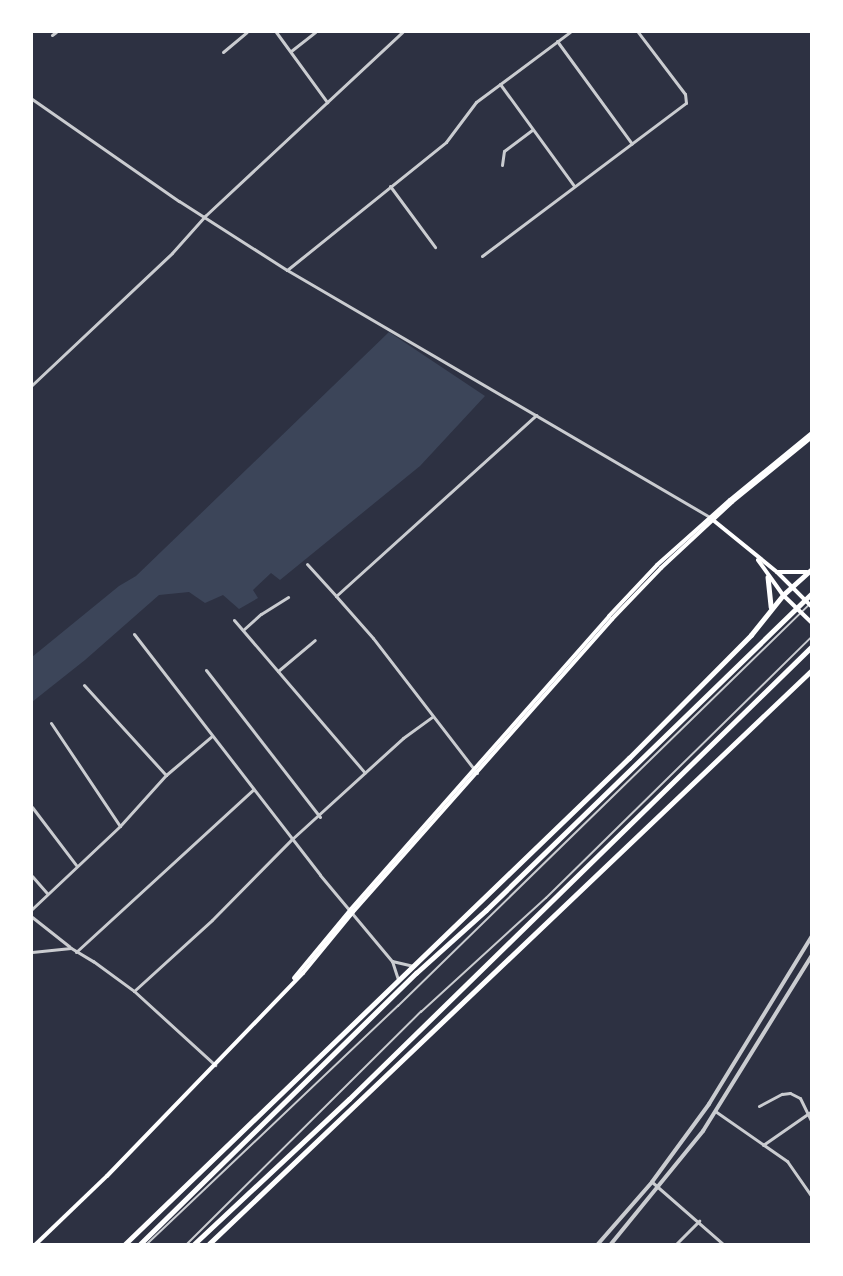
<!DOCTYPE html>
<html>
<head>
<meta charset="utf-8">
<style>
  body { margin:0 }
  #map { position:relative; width:843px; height:1276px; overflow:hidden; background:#2d3142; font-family:"Public Sans",sans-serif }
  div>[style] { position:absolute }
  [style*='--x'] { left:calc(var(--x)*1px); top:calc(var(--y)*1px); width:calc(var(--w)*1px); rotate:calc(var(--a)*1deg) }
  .green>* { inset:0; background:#3c4559 }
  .service>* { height:1.5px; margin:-0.75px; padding:0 0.75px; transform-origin:0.75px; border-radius:0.75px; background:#caccd0 }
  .minor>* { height:3px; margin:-1.5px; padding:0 1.5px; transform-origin:1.5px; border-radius:1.5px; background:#caccd0 }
  .tertiary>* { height:4px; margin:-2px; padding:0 2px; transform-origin:2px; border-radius:2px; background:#caccd0 }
  .secondary>* { height:4px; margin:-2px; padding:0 2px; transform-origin:2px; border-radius:2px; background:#fff }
  .primary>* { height:4.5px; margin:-2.25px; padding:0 2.25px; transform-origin:2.25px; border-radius:2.25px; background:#fff }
  .motorway>* { height:5px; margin:-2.5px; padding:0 2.5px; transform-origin:2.5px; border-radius:2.5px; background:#fff }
  span { translate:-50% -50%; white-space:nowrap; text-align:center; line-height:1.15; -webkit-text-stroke:6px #fff; paint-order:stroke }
  .frame { position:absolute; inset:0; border:33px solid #fff; pointer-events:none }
</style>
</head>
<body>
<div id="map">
  <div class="green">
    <i style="clip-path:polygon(389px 332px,485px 396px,420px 466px,280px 580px,271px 573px,253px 590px,258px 598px,239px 609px,223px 595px,205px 603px,189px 592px,159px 595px,85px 660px,32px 702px,32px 657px,119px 586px,136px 576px)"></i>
  </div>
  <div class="service">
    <i style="--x:147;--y:1244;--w:346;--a:-43.5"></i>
    <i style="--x:398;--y:1006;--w:578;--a:-44.3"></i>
    <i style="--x:187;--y:1244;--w:330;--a:-44.8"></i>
    <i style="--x:421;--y:1012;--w:169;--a:-42.4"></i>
    <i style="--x:546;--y:898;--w:373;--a:-44.5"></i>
  </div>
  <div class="minor">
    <i style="--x:276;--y:32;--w:87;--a:53.9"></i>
    <i style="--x:52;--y:35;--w:5;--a:-37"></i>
    <i style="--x:557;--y:41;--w:127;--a:53.9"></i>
    <i style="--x:291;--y:51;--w:31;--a:-38"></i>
    <i style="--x:223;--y:52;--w:31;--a:-40"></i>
    <i style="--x:500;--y:84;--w:126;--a:54"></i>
    <i style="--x:32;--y:99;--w:179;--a:34.8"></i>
    <i style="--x:179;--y:201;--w:128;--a:32.6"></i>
    <i style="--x:287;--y:270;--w:490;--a:30.3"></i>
    <i style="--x:502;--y:165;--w:14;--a:-82"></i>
    <i style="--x:504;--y:151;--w:35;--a:-37"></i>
    <i style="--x:390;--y:186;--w:76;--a:53.6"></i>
    <i style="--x:482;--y:256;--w:255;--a:-36.9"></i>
    <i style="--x:686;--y:103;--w:9;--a:-96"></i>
    <i style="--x:685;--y:94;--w:78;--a:-127.2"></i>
    <i style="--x:287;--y:270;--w:204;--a:-38.8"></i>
    <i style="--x:446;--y:142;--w:50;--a:-53.1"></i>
    <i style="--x:476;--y:102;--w:117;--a:-36.7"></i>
    <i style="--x:32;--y:385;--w:192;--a:-43.3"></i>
    <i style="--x:172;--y:253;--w:50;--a:-48.3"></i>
    <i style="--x:205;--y:216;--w:270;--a:-43"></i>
    <i style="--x:307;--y:564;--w:43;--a:47.8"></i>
    <i style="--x:234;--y:620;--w:201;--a:49.4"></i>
    <i style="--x:243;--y:630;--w:24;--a:-42"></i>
    <i style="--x:261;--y:614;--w:32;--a:-32"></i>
    <i style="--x:134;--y:634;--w:304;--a:52.3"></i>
    <i style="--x:320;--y:875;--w:112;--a:50.1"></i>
    <i style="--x:392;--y:961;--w:19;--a:72"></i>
    <i style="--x:206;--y:670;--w:186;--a:52.2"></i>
    <i style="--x:278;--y:671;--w:48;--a:-40"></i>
    <i style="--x:84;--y:685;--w:122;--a:47.7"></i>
    <i style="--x:51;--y:723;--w:124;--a:56.2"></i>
    <i style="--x:477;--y:773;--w:170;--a:-127.6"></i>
    <i style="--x:373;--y:638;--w:56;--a:-131.4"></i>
    <i style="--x:336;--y:596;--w:270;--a:-42.1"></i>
    <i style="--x:32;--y:807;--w:73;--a:52.8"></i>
    <i style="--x:32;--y:876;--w:23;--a:49"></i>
    <i style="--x:32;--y:909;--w:121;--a:-43.3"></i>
    <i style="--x:120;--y:826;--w:69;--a:-48"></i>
    <i style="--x:166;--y:775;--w:60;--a:-40.3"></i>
    <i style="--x:32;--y:917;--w:48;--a:38.3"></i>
    <i style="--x:32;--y:952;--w:39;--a:-6"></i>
    <i style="--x:71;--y:948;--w:26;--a:31"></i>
    <i style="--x:93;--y:961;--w:51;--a:36.2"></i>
    <i style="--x:134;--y:991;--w:110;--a:42.4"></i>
    <i style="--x:76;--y:952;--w:241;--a:-42.5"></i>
    <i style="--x:392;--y:961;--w:22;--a:13"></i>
    <i style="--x:134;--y:991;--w:105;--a:-42.3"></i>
    <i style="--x:212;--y:920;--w:114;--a:-45.4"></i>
    <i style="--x:292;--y:839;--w:150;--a:-42.3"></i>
    <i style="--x:403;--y:738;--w:36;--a:-36"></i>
    <i style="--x:759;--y:1106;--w:26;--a:-28"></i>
    <i style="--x:782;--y:1094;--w:8;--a:-7"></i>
    <i style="--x:790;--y:1093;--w:11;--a:27"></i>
    <i style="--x:800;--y:1098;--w:28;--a:64"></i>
    <i style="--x:715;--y:1111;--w:88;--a:34.8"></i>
    <i style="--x:787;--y:1161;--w:44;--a:55.2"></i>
    <i style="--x:763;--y:1145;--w:60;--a:-34.8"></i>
    <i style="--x:652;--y:1182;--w:94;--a:41.1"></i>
    <i style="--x:676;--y:1244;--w:33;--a:-45"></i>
  </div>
  <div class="tertiary">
    <i style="--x:598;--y:1244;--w:82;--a:-48.9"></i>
    <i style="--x:652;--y:1182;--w:97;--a:-53.8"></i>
    <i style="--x:709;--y:1104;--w:197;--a:-58.5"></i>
    <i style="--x:611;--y:1244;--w:146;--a:-50.8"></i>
    <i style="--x:703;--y:1131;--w:207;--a:-58.2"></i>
  </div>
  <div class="secondary">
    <i style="--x:713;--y:520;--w:82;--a:39.1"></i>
    <i style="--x:777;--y:572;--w:49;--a:45"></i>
    <i style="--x:758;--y:560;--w:43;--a:54.5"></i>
    <i style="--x:783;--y:595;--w:40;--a:44"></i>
    <i style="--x:294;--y:978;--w:89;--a:-50.4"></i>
    <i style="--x:351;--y:909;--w:390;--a:-48.6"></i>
    <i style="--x:609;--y:616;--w:70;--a:-46.7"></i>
    <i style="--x:657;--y:565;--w:98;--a:-41.7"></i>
    <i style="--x:730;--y:500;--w:106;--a:-39.3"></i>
    <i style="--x:36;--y:1244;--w:98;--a:-43.8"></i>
    <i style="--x:107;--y:1176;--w:282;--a:-46"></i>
    <i style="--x:303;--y:973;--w:79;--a:-50.7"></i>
    <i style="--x:353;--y:912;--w:391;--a:-48.5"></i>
    <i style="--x:612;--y:619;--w:71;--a:-46.1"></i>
    <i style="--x:661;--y:568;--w:97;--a:-42.9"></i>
    <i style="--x:732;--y:502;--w:103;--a:-39.1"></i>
  </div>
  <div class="primary">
    <i style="--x:777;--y:572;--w:30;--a:0"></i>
    <i style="--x:768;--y:577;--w:30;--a:84"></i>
    <i style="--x:125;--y:1244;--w:700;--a:-43.96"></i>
    <i style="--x:629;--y:758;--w:173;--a:-45.2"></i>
    <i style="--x:751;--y:635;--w:51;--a:-51.3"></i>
    <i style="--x:783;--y:595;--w:39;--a:-42"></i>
    <i style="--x:209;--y:1244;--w:833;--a:-43.59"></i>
  </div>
  <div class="motorway">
    <i style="--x:140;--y:1244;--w:387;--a:-44.5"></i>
    <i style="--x:416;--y:973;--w:94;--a:-42"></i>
    <i style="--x:486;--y:910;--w:455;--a:-44.2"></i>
    <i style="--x:194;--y:1244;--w:212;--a:-43.1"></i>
    <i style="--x:349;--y:1099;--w:648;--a:-44.37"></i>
  </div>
  <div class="frame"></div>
</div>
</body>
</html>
